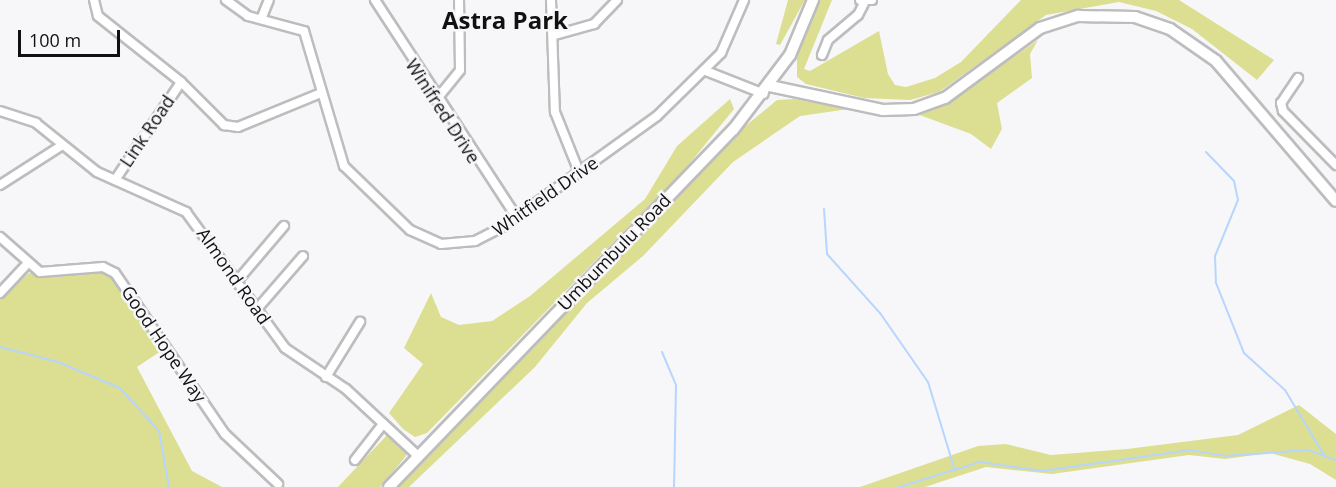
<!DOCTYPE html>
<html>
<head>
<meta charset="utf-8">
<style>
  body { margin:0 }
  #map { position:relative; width:1336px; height:487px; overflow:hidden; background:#f7f7f9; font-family:"Open Sans",sans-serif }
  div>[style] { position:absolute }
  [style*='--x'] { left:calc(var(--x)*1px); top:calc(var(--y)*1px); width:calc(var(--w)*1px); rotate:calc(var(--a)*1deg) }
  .green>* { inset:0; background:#dcdf91 }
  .stream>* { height:2px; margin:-1px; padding:0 1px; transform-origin:1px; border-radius:1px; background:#b7d5fe }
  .roads { filter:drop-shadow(2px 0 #bdbdbf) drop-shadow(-2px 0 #bdbdbf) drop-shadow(0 2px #bdbdbf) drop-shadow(0 -2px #bdbdbf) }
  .minor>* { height:8px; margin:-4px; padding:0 4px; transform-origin:4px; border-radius:4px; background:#fff }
  .secondary>* { height:10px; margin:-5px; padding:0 5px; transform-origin:5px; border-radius:5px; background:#fff }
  span { translate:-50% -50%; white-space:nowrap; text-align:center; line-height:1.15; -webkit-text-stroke:5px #f7f7f9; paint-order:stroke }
  .street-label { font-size:18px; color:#111112 }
  .district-label { font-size:24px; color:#111112; font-weight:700 }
  .scale { position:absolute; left:18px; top:30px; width:102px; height:27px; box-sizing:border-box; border:3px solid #111112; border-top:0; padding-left:8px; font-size:18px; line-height:21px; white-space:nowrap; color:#111112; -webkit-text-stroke:4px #f7f7f9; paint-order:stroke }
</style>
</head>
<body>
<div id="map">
  <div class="green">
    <i style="clip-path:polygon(788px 0,805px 0,780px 45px,776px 44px)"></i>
    <i style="clip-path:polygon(819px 0,832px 0,804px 69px,810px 71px,879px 31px,888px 74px,895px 85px,906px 87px,935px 78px,961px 62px,1021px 0,1179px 0,1274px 60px,1257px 80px,1192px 29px,1156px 11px,1119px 2px,1046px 15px,939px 92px,910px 100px,864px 98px,806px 84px,797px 77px,797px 55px)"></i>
    <i style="clip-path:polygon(1038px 40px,1030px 54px,1032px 78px,997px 103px,1002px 129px,991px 149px,971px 134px,917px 114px,950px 101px)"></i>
    <i style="clip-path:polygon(730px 99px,734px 109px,686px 168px,427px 433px,415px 437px,403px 429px,389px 413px,423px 364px,404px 348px,431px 293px,441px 317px,459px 325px,492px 321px,530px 296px,645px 199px,677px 146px)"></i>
    <i style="clip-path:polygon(794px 99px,849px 109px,800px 116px,733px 162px,643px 256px,587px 303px,535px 367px,409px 487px,393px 487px,731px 138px,777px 100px)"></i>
    <i style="clip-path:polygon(105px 270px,164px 349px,137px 367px,192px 471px,222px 487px,0 487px,0 297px,29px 273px,63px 276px)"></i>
    <i style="clip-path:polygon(1299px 405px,1336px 434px,1336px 480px,1310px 464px,1270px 453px,1225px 459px,1189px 455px,1052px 474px,986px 467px,925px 487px,860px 487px,978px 446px,1006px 444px,1051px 455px,1127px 449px,1238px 435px)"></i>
    <i style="clip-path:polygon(388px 434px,406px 449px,406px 456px,380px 487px,338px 487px)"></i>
  </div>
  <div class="stream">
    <i style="--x:1206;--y:152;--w:40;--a:46"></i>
    <i style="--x:1234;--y:181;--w:19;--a:78"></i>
    <i style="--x:1238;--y:200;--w:61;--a:112.3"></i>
    <i style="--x:1215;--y:256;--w:27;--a:88"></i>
    <i style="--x:1216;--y:283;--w:75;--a:68.2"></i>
    <i style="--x:1244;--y:353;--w:55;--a:42.1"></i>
    <i style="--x:1285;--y:390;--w:76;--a:59"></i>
    <i style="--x:824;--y:209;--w:45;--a:86.2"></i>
    <i style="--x:827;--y:254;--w:79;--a:48.1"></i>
    <i style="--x:880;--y:313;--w:84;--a:55.2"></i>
    <i style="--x:928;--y:382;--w:93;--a:73.1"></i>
    <i style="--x:0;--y:347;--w:60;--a:14.5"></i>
    <i style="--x:58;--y:362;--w:67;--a:22.8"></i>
    <i style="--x:120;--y:388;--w:58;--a:47.8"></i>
    <i style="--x:159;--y:431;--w:57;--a:79.9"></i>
    <i style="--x:662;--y:352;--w:36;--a:67"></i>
    <i style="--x:676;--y:385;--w:102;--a:91.1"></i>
    <i style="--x:899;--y:487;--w:85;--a:-17.2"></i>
    <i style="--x:980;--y:462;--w:63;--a:8.3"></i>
    <i style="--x:1042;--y:471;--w:148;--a:-8.1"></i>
    <i style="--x:1189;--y:450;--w:36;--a:9"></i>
    <i style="--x:1225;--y:456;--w:83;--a:-4.1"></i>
    <i style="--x:1308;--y:450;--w:30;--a:20"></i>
  </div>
  <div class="roads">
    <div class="minor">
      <i style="--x:94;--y:0;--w:16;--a:76"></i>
      <i style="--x:98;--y:16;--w:106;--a:38.5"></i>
      <i style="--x:181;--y:82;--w:61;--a:45"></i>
      <i style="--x:224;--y:125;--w:14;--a:8"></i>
      <i style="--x:238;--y:127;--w:90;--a:-22.3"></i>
      <i style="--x:226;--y:0;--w:27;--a:36"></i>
      <i style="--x:248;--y:16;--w:58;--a:15"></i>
      <i style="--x:304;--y:31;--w:141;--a:73.5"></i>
      <i style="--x:344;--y:166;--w:92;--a:44.1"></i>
      <i style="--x:410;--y:230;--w:34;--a:24"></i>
      <i style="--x:441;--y:244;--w:34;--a:-5"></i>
      <i style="--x:475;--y:241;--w:33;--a:-27"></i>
      <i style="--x:504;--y:226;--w:188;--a:-35.7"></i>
      <i style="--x:657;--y:116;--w:90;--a:-44.5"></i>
      <i style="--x:721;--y:53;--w:58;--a:-66.5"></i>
      <i style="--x:375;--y:0;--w:260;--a:56.9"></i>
      <i style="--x:551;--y:0;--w:112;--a:88"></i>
      <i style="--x:555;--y:112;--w:65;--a:68.2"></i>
      <i style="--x:860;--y:0;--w:12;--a:0"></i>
      <i style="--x:262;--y:17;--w:18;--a:-68"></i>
      <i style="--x:555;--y:35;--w:41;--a:-15.8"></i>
      <i style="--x:594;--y:24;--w:33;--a:-46"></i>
      <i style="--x:822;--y:55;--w:16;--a:-68"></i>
      <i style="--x:828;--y:40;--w:39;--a:-40"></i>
      <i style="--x:858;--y:15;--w:13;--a:-63"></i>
      <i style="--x:706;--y:71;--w:62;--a:21.6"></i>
      <i style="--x:1298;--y:78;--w:30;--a:124"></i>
      <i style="--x:1281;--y:103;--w:8;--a:76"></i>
      <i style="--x:1283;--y:111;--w:76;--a:45.5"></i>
      <i style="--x:436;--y:100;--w:38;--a:-51"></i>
      <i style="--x:460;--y:70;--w:70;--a:-90.8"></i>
      <i style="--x:0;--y:111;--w:38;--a:18"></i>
      <i style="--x:36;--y:123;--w:78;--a:38.8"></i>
      <i style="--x:97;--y:172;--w:98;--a:24.2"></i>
      <i style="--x:186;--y:212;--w:168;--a:53.9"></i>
      <i style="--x:285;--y:348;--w:73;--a:33.9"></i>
      <i style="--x:346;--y:389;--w:97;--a:42.9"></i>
      <i style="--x:115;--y:180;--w:118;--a:-56"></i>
      <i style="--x:0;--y:185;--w:72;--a:-32.6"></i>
      <i style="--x:0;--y:237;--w:53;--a:41.2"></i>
      <i style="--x:40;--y:272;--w:63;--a:-4.5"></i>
      <i style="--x:103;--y:267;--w:13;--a:27"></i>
      <i style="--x:115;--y:273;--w:195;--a:55.7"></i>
      <i style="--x:225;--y:434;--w:73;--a:43.3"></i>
      <i style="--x:238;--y:280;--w:71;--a:-49.6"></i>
      <i style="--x:0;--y:293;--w:38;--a:-47"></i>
      <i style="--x:257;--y:309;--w:70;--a:-49"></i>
      <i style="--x:326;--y:377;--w:65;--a:-58.3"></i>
      <i style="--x:355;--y:460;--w:46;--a:-52.1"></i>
    </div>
    <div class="secondary">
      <i style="--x:770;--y:86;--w:116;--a:12"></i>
      <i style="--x:883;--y:110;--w:31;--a:-2"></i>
      <i style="--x:914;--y:109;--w:33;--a:-20"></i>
      <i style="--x:945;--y:98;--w:118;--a:-36.4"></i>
      <i style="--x:1040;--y:28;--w:40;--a:-18"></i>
      <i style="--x:1078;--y:16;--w:57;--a:1"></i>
      <i style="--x:1135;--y:17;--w:37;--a:19"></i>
      <i style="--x:1170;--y:29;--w:56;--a:34.8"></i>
      <i style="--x:1216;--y:61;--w:184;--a:49.4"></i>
      <i style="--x:389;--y:487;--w:496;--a:-46.1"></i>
      <i style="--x:733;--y:130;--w:94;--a:-52.8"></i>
      <i style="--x:790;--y:55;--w:60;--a:-67.3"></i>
    </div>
  </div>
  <div class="street-label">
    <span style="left:443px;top:111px;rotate:57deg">Winifred Drive</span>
    <span style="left:147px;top:131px;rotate:-56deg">Link Road</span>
    <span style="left:545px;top:196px;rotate:-35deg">Whitfield Drive</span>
    <span style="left:614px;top:252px;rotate:-46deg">Umbumbulu Road</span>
    <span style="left:234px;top:276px;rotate:55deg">Almond Road</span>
    <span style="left:164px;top:344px;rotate:56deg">Good Hope Way</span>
  </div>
  <div class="district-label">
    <span style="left:505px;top:20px">Astra Park</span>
  </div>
  <div class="scale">100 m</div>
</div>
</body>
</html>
